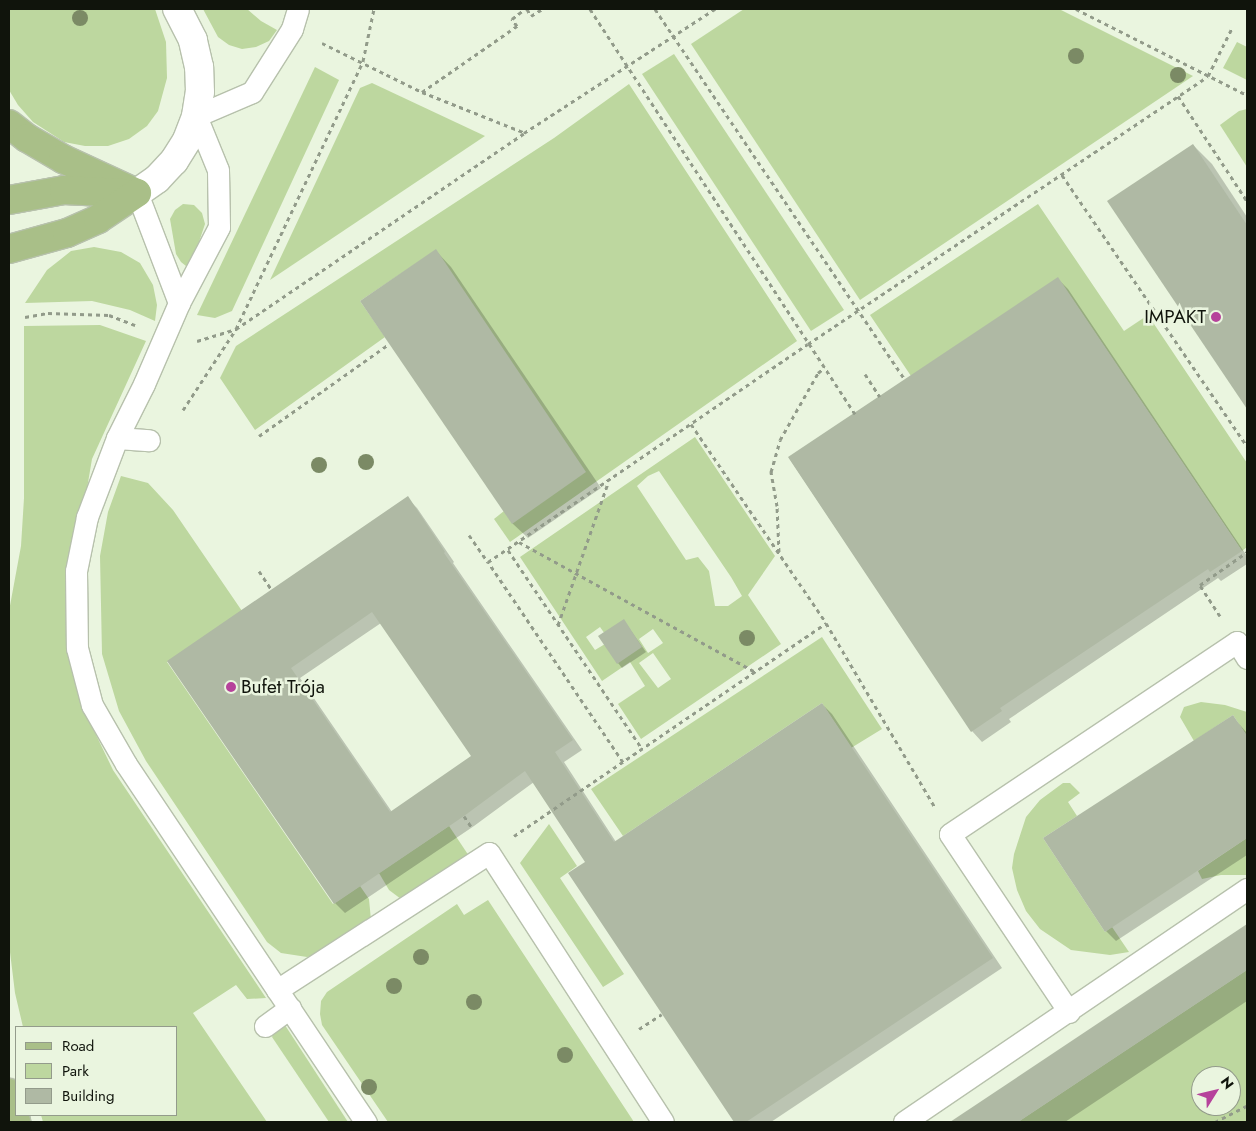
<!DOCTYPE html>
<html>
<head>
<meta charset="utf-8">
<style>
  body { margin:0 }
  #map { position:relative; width:1256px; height:1131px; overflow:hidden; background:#eaf5df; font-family:Jost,sans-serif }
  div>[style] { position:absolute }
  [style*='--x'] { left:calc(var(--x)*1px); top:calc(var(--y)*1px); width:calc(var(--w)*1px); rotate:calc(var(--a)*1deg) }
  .green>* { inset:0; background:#bdd79f }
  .shadow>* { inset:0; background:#0003 }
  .building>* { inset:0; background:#afb9a4 }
  .path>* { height:3px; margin-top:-1.5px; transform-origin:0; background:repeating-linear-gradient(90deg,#929b8a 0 4px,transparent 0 8px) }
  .roads { filter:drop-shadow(1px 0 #b7c1ac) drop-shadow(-1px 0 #b7c1ac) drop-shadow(0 1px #b7c1ac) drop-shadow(0 -1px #b7c1ac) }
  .lane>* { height:21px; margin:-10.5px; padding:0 10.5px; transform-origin:10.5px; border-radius:10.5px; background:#fff }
  .street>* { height:28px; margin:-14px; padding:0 14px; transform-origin:14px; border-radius:14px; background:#fff }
  .primary>* { height:28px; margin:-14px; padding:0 14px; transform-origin:14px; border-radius:14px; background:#a9bf88 }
  .trees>* { width:16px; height:16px; margin:-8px; border-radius:50%; background:#7b8a65 }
  .dots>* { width:14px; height:14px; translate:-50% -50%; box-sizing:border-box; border:2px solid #eaf5df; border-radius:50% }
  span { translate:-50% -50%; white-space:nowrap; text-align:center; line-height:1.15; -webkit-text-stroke:5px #eaf5df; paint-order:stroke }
  .poi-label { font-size:19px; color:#10140c }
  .right { translate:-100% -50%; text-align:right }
  .left { translate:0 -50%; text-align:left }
  .frame { position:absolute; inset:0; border:10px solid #10140c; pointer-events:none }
  .legend { position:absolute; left:15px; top:1026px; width:162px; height:90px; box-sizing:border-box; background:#eaf5df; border:1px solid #939b8b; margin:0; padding:6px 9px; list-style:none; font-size:15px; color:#10140c }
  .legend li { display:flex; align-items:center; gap:10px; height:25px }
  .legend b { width:25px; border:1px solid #939b8b }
  .north { position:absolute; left:1191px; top:1066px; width:50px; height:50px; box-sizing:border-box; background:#eaf5df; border:1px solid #939b8b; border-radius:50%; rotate:54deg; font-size:14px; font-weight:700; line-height:20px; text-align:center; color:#10140c }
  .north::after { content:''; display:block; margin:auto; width:18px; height:22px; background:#b6429b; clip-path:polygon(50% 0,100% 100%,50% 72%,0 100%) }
</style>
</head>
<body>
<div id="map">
  <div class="green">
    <i style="clip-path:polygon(9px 9px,155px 9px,166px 42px,167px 78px,158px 111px,147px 126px,129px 139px,108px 146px,85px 146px,64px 142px,33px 122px,18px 105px,9px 90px)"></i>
    <i style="clip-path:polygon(203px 9px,247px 9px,261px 21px,277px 30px,269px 41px,256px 47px,242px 49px,229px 45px,218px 37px)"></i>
    <i style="clip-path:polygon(744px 9px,1059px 9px,1193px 76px,860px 300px,691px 44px)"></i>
    <i style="clip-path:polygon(1237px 42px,1247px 47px,1247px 80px,1223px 68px)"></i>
    <i style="clip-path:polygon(674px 54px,844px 310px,811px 331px,642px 74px)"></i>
    <i style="clip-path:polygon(315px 67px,339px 80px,232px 311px,215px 318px,197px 315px)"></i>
    <i style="clip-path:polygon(372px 83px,485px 136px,270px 280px,360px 88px)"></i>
    <i style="clip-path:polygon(629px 84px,797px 341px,510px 542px,494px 519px,504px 511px,512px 523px,436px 250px,360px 301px,385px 337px,255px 430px,220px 378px,236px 346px,554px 138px)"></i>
    <i style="clip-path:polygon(1247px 109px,1247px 167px,1220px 125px,1239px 111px)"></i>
    <i style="clip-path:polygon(183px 204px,194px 205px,202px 213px,205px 224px,192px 263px,186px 266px,181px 262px,176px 254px,170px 219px,175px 210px)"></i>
    <i style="clip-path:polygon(1038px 204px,1124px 331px,1148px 315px,1247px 463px,1247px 547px,1242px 551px,1058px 278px,911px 376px,870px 315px)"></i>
    <i style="clip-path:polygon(94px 247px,121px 252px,140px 263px,153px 285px,157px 305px,155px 321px,130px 310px,92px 301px,25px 303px,47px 270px,61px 259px,71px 251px)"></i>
    <i style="clip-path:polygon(100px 325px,146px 341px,92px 459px,66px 613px,85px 712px,113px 770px,266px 998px,247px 999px,236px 985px,193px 1013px,267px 1122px,43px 1122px,41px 1115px,176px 1115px,176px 1027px,23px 1027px,15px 993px,9px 944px,9px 611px,21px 546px,24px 498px,24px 326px)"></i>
    <i style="clip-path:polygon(evenodd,695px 437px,775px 556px,748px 595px,781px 644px,641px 739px,618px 704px,645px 686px,630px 662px,602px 681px,520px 557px,695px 437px,659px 471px,731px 577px,742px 596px,728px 606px,715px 606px,709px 571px,698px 557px,686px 560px,637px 486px,648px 476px,659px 471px,695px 437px,600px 627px,610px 641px,595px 650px,586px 637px,600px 627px,695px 437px,653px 629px,663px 643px,648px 653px,639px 639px,653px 629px,695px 437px,653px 653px,671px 679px,658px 688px,639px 663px,653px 653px)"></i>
    <i style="clip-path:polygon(121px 476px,148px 483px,173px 510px,242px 611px,167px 662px,333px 904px,360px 886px,369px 899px,371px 920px,322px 953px,307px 957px,281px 953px,267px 942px,146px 761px,119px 711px,102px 654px,100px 556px,108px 512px)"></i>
    <i style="clip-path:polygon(822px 637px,882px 729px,851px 748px,822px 703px,623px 836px,591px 789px)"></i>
    <i style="clip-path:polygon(1201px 702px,1225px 705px,1247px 712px,1247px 736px,1233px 715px,1194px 741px,1180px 717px,1184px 707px)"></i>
    <i style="clip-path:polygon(1063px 783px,1070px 783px,1080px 793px,1068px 802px,1077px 816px,1043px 838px,1105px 932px,1112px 927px,1129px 952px,1110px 955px,1071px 950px,1040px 929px,1026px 911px,1017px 890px,1012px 868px,1014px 854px,1026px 817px,1040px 800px)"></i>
    <i style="clip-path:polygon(549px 824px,577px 866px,560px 878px,624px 974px,603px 987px,520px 863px)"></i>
    <i style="clip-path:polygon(449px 826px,469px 856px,401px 899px,389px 890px,379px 873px)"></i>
    <i style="clip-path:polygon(1247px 838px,1247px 875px,1221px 875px,1202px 879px,1198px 871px)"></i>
    <i style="clip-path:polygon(488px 900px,634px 1122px,388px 1122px,322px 1025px,320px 1014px,321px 1001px,327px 992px,457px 904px,464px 915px)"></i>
    <i style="clip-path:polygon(evenodd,1247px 970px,1247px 1122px,1018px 1122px,1247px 970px,1201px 1076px,1231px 1076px,1231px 1106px,1201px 1106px,1201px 1076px)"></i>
    <i style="clip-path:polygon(281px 1019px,348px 1122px,329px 1122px,272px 1037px)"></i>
  </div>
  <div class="shadow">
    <i style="clip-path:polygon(1193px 145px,1212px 164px,1247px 217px,1247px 407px,1109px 201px)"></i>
    <i style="clip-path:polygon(436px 251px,451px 267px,601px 488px,528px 538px,512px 523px)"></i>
    <i style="clip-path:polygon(1058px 279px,1068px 289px,1247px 556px,1247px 564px,1221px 581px,1218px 578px,1009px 719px,1011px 722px,982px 742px,972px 731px,789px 458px)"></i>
    <i style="clip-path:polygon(evenodd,407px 498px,417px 508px,454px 562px,453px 563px,582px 750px,564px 762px,616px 842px,822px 704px,832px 714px,1002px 968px,771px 1122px,736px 1122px,570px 874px,587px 862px,534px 782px,474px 826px,345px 913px,335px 903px,169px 662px,407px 498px,381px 623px,473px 756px,392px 812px,300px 678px,381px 623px)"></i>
    <i style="clip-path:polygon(624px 621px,646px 652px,622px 668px,618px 663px)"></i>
    <i style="clip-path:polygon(1233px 717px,1247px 733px,1247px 855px,1116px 941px,1106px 931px)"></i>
    <i style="clip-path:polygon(1247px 925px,1247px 1001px,1065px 1122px,952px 1122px)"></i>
  </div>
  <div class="building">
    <i style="clip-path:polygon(1193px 144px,1247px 225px,1247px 409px,1107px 201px)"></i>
    <i style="clip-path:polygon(436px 249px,586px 472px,512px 524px,360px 301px)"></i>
    <i style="clip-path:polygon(1058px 277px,1242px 551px,1210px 572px,1208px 569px,1000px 708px,1002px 711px,971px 732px,788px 457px)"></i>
    <i style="clip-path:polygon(evenodd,408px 496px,445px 552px,444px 553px,573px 740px,555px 752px,614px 842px,822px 703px,993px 958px,746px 1122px,734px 1122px,568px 873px,585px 862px,525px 771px,464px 816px,334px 904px,167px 661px,408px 496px,372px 612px,471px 756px,390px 812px,291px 668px,372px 612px)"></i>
    <i style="clip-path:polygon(624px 619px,642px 647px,617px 664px,598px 636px)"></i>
    <i style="clip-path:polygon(1233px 715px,1247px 736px,1247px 838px,1105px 932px,1043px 838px)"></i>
    <i style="clip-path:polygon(1247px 924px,1247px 970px,1018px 1122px,950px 1122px)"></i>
  </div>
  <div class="path">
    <i style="--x:527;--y:9;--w:8;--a:60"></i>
    <i style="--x:531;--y:16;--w:13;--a:-32"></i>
    <i style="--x:590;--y:9;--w:484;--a:56.8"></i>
    <i style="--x:655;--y:9;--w:447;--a:56"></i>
    <i style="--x:1076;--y:9;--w:191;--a:26.7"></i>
    <i style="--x:322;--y:43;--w:111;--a:26.1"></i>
    <i style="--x:422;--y:92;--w:109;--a:21.6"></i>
    <i style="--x:422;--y:92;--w:116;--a:-34.8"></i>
    <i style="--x:517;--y:26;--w:9;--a:-126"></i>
    <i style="--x:512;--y:19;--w:16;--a:-38"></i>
    <i style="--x:1178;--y:96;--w:126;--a:56.7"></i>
    <i style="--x:1062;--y:175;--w:328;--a:55.7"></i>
    <i style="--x:25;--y:317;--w:23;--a:-10"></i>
    <i style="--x:48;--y:313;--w:61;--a:1.9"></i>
    <i style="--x:109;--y:315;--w:28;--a:21"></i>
    <i style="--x:197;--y:341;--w:41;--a:-17.1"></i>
    <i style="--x:236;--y:329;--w:348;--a:-34.2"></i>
    <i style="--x:524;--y:133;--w:228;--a:-33"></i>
    <i style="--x:865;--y:374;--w:27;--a:57"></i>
    <i style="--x:183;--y:410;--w:97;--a:-56.8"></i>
    <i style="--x:236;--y:329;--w:297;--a:-64.6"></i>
    <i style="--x:363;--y:61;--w:53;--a:-78.1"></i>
    <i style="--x:691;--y:424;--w:240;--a:55.8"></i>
    <i style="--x:826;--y:623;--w:214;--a:59.4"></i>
    <i style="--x:259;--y:436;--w:159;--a:-35.3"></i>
    <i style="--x:469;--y:535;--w:33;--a:55"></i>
    <i style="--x:519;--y:542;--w:269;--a:28.8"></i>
    <i style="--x:508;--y:550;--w:240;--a:56"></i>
    <i style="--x:779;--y:552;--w:46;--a:-92.5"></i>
    <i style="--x:777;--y:506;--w:35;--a:-100"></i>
    <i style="--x:771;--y:472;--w:33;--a:-74"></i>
    <i style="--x:780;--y:440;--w:77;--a:-60.4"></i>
    <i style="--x:818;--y:373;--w:8;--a:-40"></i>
    <i style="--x:259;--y:571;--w:23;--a:56"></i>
    <i style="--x:1220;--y:616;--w:37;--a:-123"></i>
    <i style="--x:1200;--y:585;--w:57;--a:-35.1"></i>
    <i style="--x:558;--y:625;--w:151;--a:-70.6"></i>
    <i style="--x:623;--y:762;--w:241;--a:-124"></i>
    <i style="--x:488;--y:562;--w:387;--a:-34.3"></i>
    <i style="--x:808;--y:344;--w:481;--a:-33.8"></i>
    <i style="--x:1208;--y:76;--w:54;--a:-63.4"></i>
    <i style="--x:464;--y:816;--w:14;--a:56"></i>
    <i style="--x:514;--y:836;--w:378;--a:-34.3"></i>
    <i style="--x:639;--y:1029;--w:27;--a:-33"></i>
    <i style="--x:1215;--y:1122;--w:36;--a:-27"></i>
  </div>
  <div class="roads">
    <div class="lane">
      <i style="--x:298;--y:9;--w:21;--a:107"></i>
      <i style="--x:292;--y:29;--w:75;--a:122.4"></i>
      <i style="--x:252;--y:92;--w:61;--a:156.8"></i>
      <i style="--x:196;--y:116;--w:58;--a:67.8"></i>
      <i style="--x:218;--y:170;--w:57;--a:89"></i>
      <i style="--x:219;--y:227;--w:86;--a:117.8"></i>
      <i style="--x:179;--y:303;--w:88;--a:113.4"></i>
      <i style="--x:144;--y:384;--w:60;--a:116.6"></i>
      <i style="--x:117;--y:438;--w:85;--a:110.8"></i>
      <i style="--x:87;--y:517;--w:55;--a:101.5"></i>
      <i style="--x:76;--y:571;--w:77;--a:89.3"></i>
      <i style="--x:77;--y:648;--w:59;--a:75.3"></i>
      <i style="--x:92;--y:705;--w:68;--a:60"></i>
      <i style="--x:126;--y:764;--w:431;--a:56.2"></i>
      <i style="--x:137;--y:193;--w:118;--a:69.1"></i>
      <i style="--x:117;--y:438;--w:32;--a:4"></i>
      <i style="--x:277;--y:990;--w:252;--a:-32.9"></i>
      <i style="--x:489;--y:853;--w:320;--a:57.1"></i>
      <i style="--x:1069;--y:1012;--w:214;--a:-123.8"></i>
      <i style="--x:950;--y:834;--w:345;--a:-33.8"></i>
      <i style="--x:1237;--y:642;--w:19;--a:58"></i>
      <i style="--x:265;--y:1026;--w:31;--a:-36"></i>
      <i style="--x:904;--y:1122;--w:415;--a:-34.2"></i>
    </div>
    <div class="street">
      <i style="--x:137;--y:193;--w:24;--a:-35"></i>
      <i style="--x:157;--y:179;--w:25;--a:-47"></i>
      <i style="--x:174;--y:161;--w:25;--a:-58"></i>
      <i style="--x:187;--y:140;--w:26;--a:-69"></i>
      <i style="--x:196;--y:116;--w:24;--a:-81"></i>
      <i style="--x:200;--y:92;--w:25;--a:-92"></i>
      <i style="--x:199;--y:67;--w:28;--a:-103"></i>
      <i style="--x:193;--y:40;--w:35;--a:-117"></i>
    </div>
    <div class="primary">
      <i style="--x:9;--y:124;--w:23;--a:38"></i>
      <i style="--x:27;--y:138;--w:42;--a:30.3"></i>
      <i style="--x:63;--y:159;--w:81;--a:24.7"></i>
      <i style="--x:9;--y:200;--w:56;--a:-10.3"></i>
      <i style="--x:64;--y:190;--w:59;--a:2.9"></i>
      <i style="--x:9;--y:249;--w:60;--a:-15.4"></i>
      <i style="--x:67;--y:233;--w:34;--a:-24"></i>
      <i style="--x:98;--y:219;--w:47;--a:-33.7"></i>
      <i style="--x:9;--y:1093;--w:30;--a:76"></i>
    </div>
  </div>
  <div class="trees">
    <i style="left:80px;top:18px"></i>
    <i style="left:1076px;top:56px"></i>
    <i style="left:1178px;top:75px"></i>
    <i style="left:366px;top:462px"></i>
    <i style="left:319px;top:465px"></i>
    <i style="left:747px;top:638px"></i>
    <i style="left:421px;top:957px"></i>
    <i style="left:394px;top:986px"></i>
    <i style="left:474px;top:1002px"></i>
    <i style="left:565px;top:1055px"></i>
    <i style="left:369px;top:1087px"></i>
  </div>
  <div class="dots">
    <i style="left:1216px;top:317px;background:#b6429b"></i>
    <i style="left:231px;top:687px;background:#b6429b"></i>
  </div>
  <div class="poi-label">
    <span class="right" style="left:1206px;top:317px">IMPAKT</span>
    <span class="left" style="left:241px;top:687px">Bufet Trója</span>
  </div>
  <div class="frame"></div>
  <ul class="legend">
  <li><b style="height:6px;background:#a9bf88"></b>Road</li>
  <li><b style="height:14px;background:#bdd79f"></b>Park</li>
  <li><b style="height:14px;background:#afb9a4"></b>Building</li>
  </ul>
  <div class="north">N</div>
</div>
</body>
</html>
